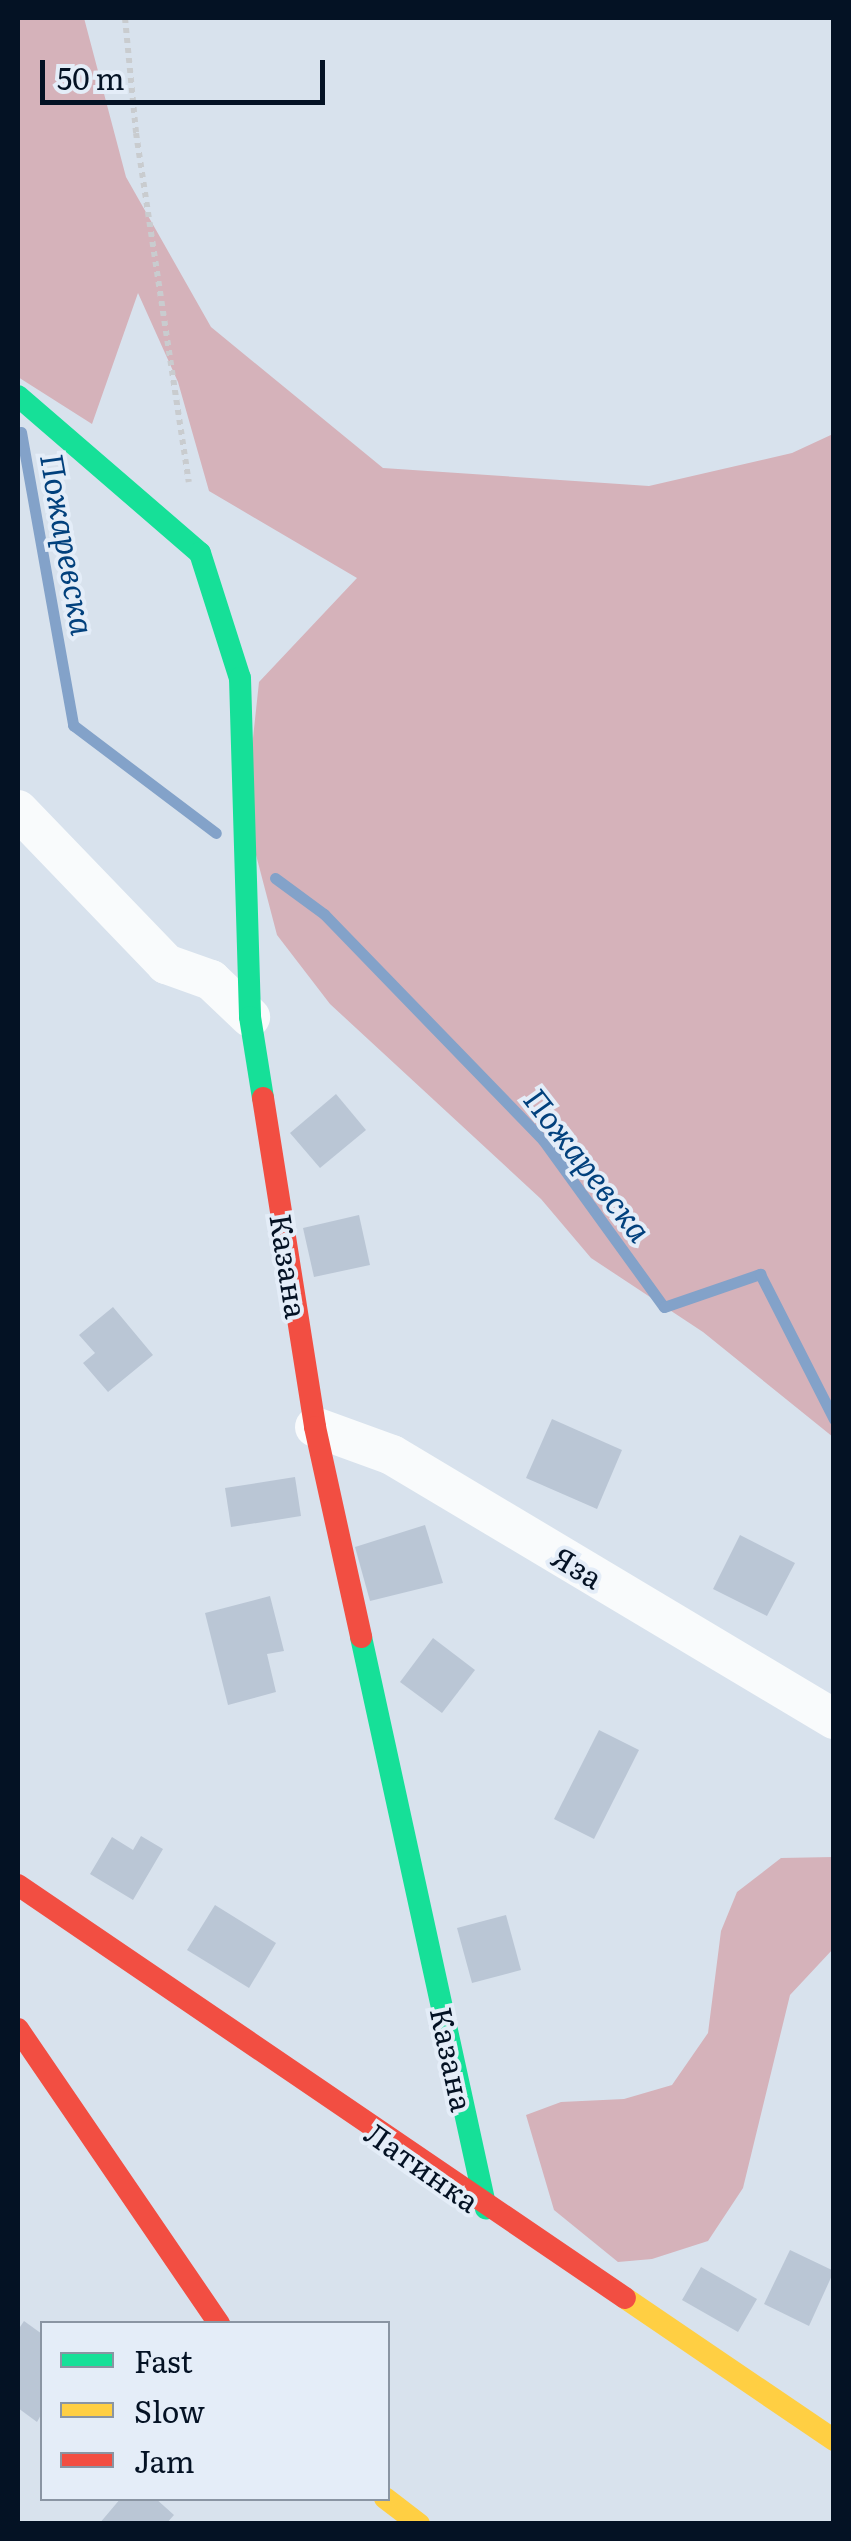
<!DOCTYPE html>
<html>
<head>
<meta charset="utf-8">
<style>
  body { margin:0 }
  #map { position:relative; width:851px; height:2541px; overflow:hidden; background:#d8e2ed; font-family:Literata,serif }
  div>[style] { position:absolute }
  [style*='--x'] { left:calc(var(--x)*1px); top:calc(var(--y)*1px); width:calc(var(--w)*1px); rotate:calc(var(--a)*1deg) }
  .forest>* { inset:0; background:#d5b2ba }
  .stream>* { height:11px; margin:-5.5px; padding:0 5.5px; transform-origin:5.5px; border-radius:5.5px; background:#83a2c9 }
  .building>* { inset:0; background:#bac6d5 }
  .path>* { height:6px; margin-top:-3px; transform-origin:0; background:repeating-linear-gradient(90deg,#c9cccf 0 5px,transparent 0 10px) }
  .street>* { height:40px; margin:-20px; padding:0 20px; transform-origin:20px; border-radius:20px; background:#f9fbfc }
  .fast>* { height:22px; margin:-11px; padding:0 11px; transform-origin:11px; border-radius:11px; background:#16e098 }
  .slow>* { height:22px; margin:-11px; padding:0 11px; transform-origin:11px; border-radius:11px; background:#ffcf43 }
  .jam>* { height:22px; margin:-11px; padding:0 11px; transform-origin:11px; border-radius:11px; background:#f24e42 }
  span { translate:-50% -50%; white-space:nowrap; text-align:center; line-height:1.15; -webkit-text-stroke:8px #e4edf8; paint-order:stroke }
  .street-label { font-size:30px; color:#041224 }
  .water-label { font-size:32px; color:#02417d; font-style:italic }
  .frame { position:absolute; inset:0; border:20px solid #041224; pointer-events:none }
  .legend { position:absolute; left:40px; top:2321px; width:350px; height:180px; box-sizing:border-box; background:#e4edf8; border:2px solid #8a95a3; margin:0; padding:12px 18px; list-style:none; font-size:30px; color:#041224 }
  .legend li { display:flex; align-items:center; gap:20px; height:50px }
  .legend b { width:50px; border:2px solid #8a95a3 }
  .scale { position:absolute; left:40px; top:60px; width:285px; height:45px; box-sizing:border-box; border:5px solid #041224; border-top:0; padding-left:12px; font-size:30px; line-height:35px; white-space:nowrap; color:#041224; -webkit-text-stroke:8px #e4edf8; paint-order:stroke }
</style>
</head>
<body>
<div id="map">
  <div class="forest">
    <i style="clip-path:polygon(18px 18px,84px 18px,126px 177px,211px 327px,383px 468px,649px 486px,792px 453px,833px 434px,833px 1437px,703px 1332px,591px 1258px,541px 1199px,330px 1004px,277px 935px,245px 813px,259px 682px,357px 578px,209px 491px,178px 382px,138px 293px,92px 424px,18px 377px)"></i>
    <i style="clip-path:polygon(833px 1857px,833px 1949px,790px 1995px,743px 2188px,708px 2241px,652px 2259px,618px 2262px,554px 2210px,526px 2115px,561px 2102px,624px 2099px,672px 2085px,708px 2033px,721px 1931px,737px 1892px,781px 1858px)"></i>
  </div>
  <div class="stream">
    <i style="--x:21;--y:432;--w:298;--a:79.9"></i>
    <i style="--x:73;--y:725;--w:179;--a:37.1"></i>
    <i style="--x:275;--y:878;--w:61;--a:36.3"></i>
    <i style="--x:324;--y:914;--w:315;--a:45.9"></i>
    <i style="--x:543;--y:1140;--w:206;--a:54.1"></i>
    <i style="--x:664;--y:1307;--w:102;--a:-19"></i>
    <i style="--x:760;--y:1274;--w:163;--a:63"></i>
  </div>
  <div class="building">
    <i style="clip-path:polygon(336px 1094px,366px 1130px,320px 1168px,290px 1133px)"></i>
    <i style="clip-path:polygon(359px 1215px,370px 1265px,314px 1277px,303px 1228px)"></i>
    <i style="clip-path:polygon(113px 1307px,153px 1355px,108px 1392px,83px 1363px,95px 1353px,79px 1335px)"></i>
    <i style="clip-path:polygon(552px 1419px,622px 1450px,597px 1509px,526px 1478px)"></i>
    <i style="clip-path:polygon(295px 1477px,301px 1516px,231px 1527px,225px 1488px)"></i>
    <i style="clip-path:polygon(425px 1525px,443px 1583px,370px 1601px,355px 1547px)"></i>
    <i style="clip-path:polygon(740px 1535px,795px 1563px,767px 1616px,713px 1589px)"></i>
    <i style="clip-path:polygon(270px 1596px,284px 1651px,267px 1654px,276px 1692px,228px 1705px,205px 1613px)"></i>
    <i style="clip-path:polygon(433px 1638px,475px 1670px,442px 1713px,400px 1682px)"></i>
    <i style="clip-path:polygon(599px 1730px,639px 1750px,594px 1839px,554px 1819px)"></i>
    <i style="clip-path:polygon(141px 1836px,163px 1849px,133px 1900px,90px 1874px,112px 1837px,133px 1850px)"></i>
    <i style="clip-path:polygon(215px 1905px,276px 1943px,249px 1988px,187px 1950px)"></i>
    <i style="clip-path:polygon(506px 1915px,521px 1970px,472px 1983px,457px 1928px)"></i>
    <i style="clip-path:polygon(790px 2250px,834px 2271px,809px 2326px,764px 2304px)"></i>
    <i style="clip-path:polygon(701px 2267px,757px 2299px,738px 2332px,682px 2300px)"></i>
    <i style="clip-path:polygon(24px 2321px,42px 2334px,42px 2413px,37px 2422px,18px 2408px,18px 2330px)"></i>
    <i style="clip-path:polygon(121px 2498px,155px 2498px,174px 2515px,166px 2524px,99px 2524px)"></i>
  </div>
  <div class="path">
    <i style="--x:125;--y:18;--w:116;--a:84.5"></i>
    <i style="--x:136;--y:133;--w:353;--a:81.4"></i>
  </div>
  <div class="street">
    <i style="--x:18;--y:810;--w:214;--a:46.1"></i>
    <i style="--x:166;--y:964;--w:48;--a:19.6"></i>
    <i style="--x:211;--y:980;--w:54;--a:43.5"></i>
    <i style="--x:315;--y:1427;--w:82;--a:20"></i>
    <i style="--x:392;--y:1455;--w:515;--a:30.85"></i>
  </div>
  <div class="fast">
    <i style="--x:18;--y:396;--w:240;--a:40.8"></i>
    <i style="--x:200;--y:553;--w:131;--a:72.3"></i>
    <i style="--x:240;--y:678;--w:339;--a:88.3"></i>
    <i style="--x:250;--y:1017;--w:82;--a:80.9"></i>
    <i style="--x:361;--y:1637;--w:585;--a:77.67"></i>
  </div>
  <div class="slow">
    <i style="--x:625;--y:2298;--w:253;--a:34.2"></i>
    <i style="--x:385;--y:2498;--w:43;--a:37.4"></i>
  </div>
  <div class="jam">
    <i style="--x:263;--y:1098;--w:333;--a:81"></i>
    <i style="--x:315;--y:1427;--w:215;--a:77.6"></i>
    <i style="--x:18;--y:1885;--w:734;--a:34.23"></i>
    <i style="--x:18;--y:2029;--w:357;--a:55.7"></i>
  </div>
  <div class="street-label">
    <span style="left:290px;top:1266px;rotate:81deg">Казана</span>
    <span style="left:578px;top:1566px;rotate:31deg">Яза</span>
    <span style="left:453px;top:2059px;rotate:78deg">Казана</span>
    <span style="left:423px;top:2166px;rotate:35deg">Латинка</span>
  </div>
  <div class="water-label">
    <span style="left:69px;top:544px;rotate:80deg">Пожаревска</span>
    <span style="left:589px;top:1164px;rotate:52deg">Пожаревска</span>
  </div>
  <div class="frame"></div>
  <ul class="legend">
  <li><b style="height:12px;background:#16e098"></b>Fast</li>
  <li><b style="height:12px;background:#ffcf43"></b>Slow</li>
  <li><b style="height:12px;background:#f24e42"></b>Jam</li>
  </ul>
  <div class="scale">50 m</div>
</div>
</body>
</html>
